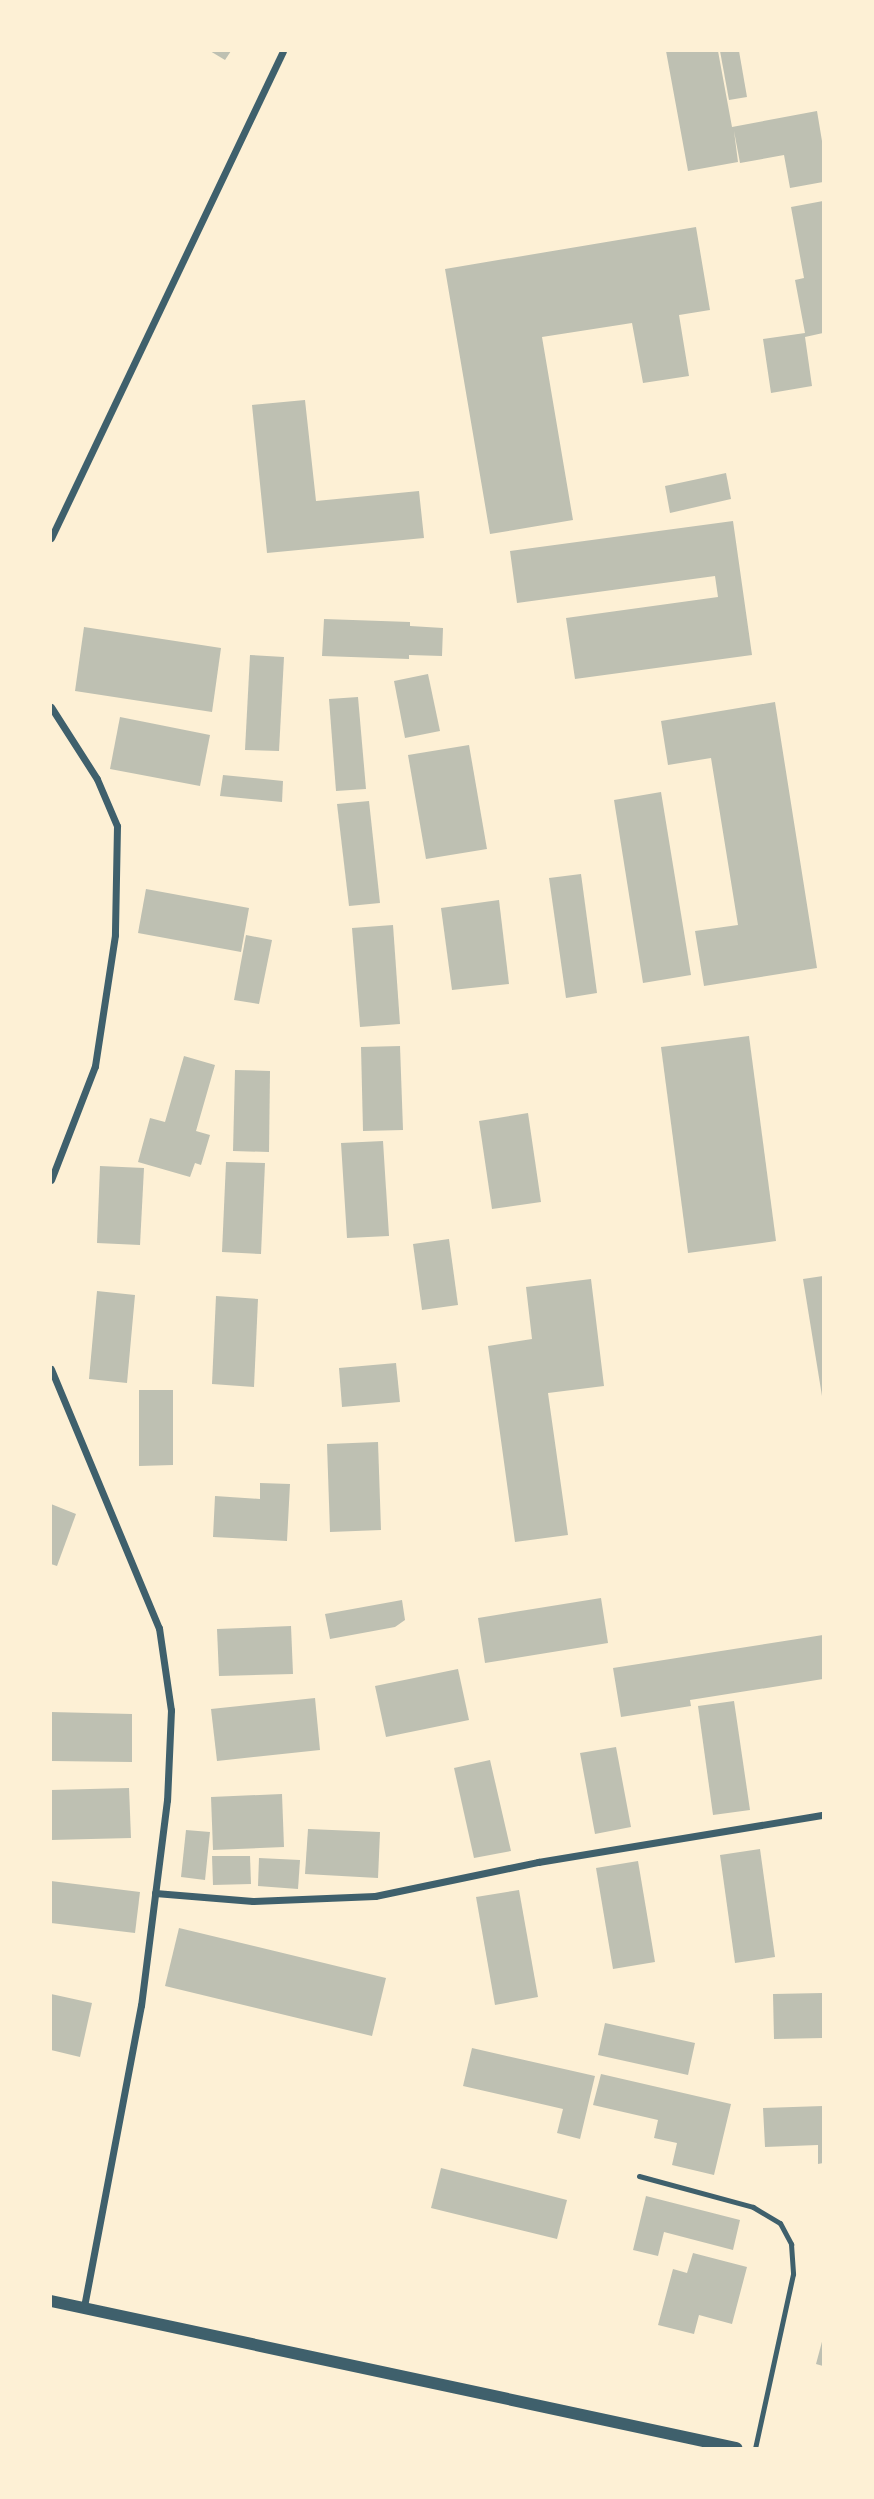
<!DOCTYPE html>
<html>
<head>
<meta charset="utf-8">
<style>
  body { margin:0 }
  #map { position:relative; width:874px; height:2499px; overflow:hidden; background:#fdf0d5; font-family:Roboto,sans-serif }
  div>[style] { position:absolute }
  [style*='--x'] { left:calc(var(--x)*1px); top:calc(var(--y)*1px); width:calc(var(--w)*1px); rotate:calc(var(--a)*1deg) }
  .building>* { inset:0; background:#bec0b2 }
  .service>* { height:5px; margin:-2.5px; padding:0 2.5px; transform-origin:2.5px; border-radius:2.5px; background:#3f606c }
  .minor>* { height:7px; margin:-3.5px; padding:0 3.5px; transform-origin:3.5px; border-radius:3.5px; background:#3f606c }
  .tertiary>* { height:12px; margin:-6px; padding:0 6px; transform-origin:6px; border-radius:6px; background:#3f606c }
  span { translate:-50% -50%; white-space:nowrap; text-align:center; line-height:1.15; -webkit-text-stroke:5px #fdf0d5; paint-order:stroke }
  .frame { position:absolute; inset:0; border:52px solid #fdf0d5; pointer-events:none }
</style>
</head>
<body>
<div id="map">
  <div class="building">
    <i style="clip-path:polygon(210px 51px,231px 51px,225px 60px)"></i>
    <i style="clip-path:polygon(666px 51px,718px 51px,732px 127px,817px 111px,823px 147px,823px 182px,790px 188px,784px 155px,740px 163px,734px 131px,738px 162px,688px 171px)"></i>
    <i style="clip-path:polygon(720px 51px,739px 51px,747px 97px,729px 100px)"></i>
    <i style="clip-path:polygon(823px 201px,823px 333px,805px 337px,812px 386px,771px 393px,763px 339px,805px 333px,795px 280px,804px 278px,791px 207px)"></i>
    <i style="clip-path:polygon(696px 227px,710px 310px,679px 315px,689px 376px,643px 383px,632px 323px,542px 337px,573px 520px,490px 534px,445px 269px)"></i>
    <i style="clip-path:polygon(305px 400px,316px 501px,419px 491px,424px 538px,267px 553px,252px 405px)"></i>
    <i style="clip-path:polygon(726px 473px,731px 499px,670px 513px,665px 486px)"></i>
    <i style="clip-path:polygon(733px 521px,752px 655px,575px 679px,566px 618px,718px 597px,715px 576px,517px 603px,510px 551px)"></i>
    <i style="clip-path:polygon(324px 619px,410px 622px,410px 626px,443px 628px,442px 656px,409px 655px,409px 659px,322px 656px)"></i>
    <i style="clip-path:polygon(84px 627px,221px 648px,212px 712px,75px 691px)"></i>
    <i style="clip-path:polygon(250px 655px,284px 657px,279px 751px,245px 750px)"></i>
    <i style="clip-path:polygon(428px 674px,440px 731px,405px 738px,394px 681px)"></i>
    <i style="clip-path:polygon(358px 697px,366px 789px,336px 791px,329px 699px)"></i>
    <i style="clip-path:polygon(775px 702px,817px 968px,704px 986px,695px 931px,738px 925px,711px 758px,668px 765px,661px 721px)"></i>
    <i style="clip-path:polygon(120px 717px,210px 735px,200px 786px,110px 769px)"></i>
    <i style="clip-path:polygon(469px 745px,487px 849px,426px 859px,408px 755px)"></i>
    <i style="clip-path:polygon(223px 775px,283px 781px,282px 802px,220px 796px)"></i>
    <i style="clip-path:polygon(661px 792px,691px 975px,643px 983px,614px 800px)"></i>
    <i style="clip-path:polygon(369px 801px,380px 903px,349px 906px,337px 804px)"></i>
    <i style="clip-path:polygon(581px 874px,597px 993px,566px 998px,549px 878px)"></i>
    <i style="clip-path:polygon(146px 889px,249px 908px,241px 952px,138px 933px)"></i>
    <i style="clip-path:polygon(499px 900px,509px 984px,452px 990px,441px 908px)"></i>
    <i style="clip-path:polygon(393px 925px,400px 1024px,360px 1027px,352px 928px)"></i>
    <i style="clip-path:polygon(246px 935px,272px 940px,259px 1004px,234px 1000px)"></i>
    <i style="clip-path:polygon(749px 1036px,776px 1241px,688px 1253px,661px 1047px)"></i>
    <i style="clip-path:polygon(400px 1046px,403px 1130px,363px 1131px,361px 1047px)"></i>
    <i style="clip-path:polygon(184px 1056px,215px 1065px,196px 1131px,210px 1135px,201px 1165px,195px 1163px,190px 1177px,138px 1162px,150px 1118px,165px 1122px)"></i>
    <i style="clip-path:polygon(235px 1070px,270px 1071px,269px 1152px,233px 1151px)"></i>
    <i style="clip-path:polygon(528px 1113px,541px 1202px,492px 1209px,479px 1121px)"></i>
    <i style="clip-path:polygon(383px 1141px,389px 1236px,347px 1238px,341px 1143px)"></i>
    <i style="clip-path:polygon(226px 1162px,265px 1163px,261px 1254px,222px 1252px)"></i>
    <i style="clip-path:polygon(100px 1166px,144px 1168px,140px 1245px,97px 1243px)"></i>
    <i style="clip-path:polygon(449px 1239px,458px 1305px,422px 1310px,413px 1244px)"></i>
    <i style="clip-path:polygon(823px 1276px,823px 1396px,822px 1396px,803px 1279px)"></i>
    <i style="clip-path:polygon(591px 1279px,604px 1386px,548px 1393px,568px 1535px,515px 1542px,488px 1346px,532px 1339px,526px 1287px)"></i>
    <i style="clip-path:polygon(97px 1291px,135px 1295px,127px 1383px,89px 1379px)"></i>
    <i style="clip-path:polygon(216px 1296px,258px 1299px,254px 1387px,212px 1384px)"></i>
    <i style="clip-path:polygon(396px 1363px,400px 1402px,342px 1407px,339px 1368px)"></i>
    <i style="clip-path:polygon(139px 1390px,173px 1390px,173px 1465px,139px 1466px)"></i>
    <i style="clip-path:polygon(378px 1442px,381px 1530px,330px 1532px,327px 1444px)"></i>
    <i style="clip-path:polygon(260px 1483px,290px 1484px,287px 1541px,213px 1537px,215px 1496px,260px 1499px)"></i>
    <i style="clip-path:polygon(51px 1504px,76px 1514px,57px 1566px,51px 1564px)"></i>
    <i style="clip-path:polygon(601px 1598px,608px 1643px,485px 1663px,478px 1618px)"></i>
    <i style="clip-path:polygon(402px 1600px,405px 1620px,395px 1627px,330px 1639px,325px 1614px)"></i>
    <i style="clip-path:polygon(291px 1626px,293px 1674px,219px 1676px,217px 1629px)"></i>
    <i style="clip-path:polygon(823px 1635px,823px 1679px,690px 1700px,691px 1706px,621px 1717px,613px 1668px)"></i>
    <i style="clip-path:polygon(458px 1669px,469px 1720px,386px 1737px,375px 1686px)"></i>
    <i style="clip-path:polygon(315px 1698px,320px 1750px,217px 1761px,211px 1709px)"></i>
    <i style="clip-path:polygon(734px 1701px,750px 1810px,713px 1815px,698px 1706px)"></i>
    <i style="clip-path:polygon(51px 1712px,132px 1714px,132px 1762px,51px 1761px)"></i>
    <i style="clip-path:polygon(616px 1747px,631px 1827px,595px 1834px,580px 1753px)"></i>
    <i style="clip-path:polygon(490px 1760px,511px 1851px,474px 1858px,454px 1768px)"></i>
    <i style="clip-path:polygon(129px 1788px,131px 1838px,51px 1840px,51px 1790px)"></i>
    <i style="clip-path:polygon(282px 1794px,284px 1847px,213px 1850px,211px 1797px)"></i>
    <i style="clip-path:polygon(308px 1829px,380px 1832px,378px 1878px,305px 1874px)"></i>
    <i style="clip-path:polygon(186px 1830px,210px 1832px,205px 1880px,181px 1877px)"></i>
    <i style="clip-path:polygon(760px 1849px,775px 1957px,735px 1963px,720px 1855px)"></i>
    <i style="clip-path:polygon(212px 1856px,250px 1856px,251px 1884px,213px 1885px)"></i>
    <i style="clip-path:polygon(259px 1858px,300px 1860px,298px 1889px,258px 1886px)"></i>
    <i style="clip-path:polygon(638px 1861px,655px 1962px,613px 1969px,596px 1868px)"></i>
    <i style="clip-path:polygon(51px 1881px,140px 1892px,135px 1933px,51px 1923px)"></i>
    <i style="clip-path:polygon(519px 1890px,538px 1997px,495px 2005px,476px 1897px)"></i>
    <i style="clip-path:polygon(179px 1928px,386px 1978px,372px 2036px,165px 1986px)"></i>
    <i style="clip-path:polygon(823px 1993px,823px 2038px,774px 2039px,773px 1994px)"></i>
    <i style="clip-path:polygon(51px 1994px,92px 2003px,80px 2057px,51px 2050px)"></i>
    <i style="clip-path:polygon(605px 2023px,695px 2043px,688px 2075px,598px 2055px)"></i>
    <i style="clip-path:polygon(472px 2048px,595px 2076px,580px 2139px,557px 2133px,563px 2109px,463px 2086px)"></i>
    <i style="clip-path:polygon(601px 2074px,731px 2104px,714px 2175px,672px 2165px,677px 2143px,654px 2138px,658px 2120px,593px 2105px)"></i>
    <i style="clip-path:polygon(823px 2106px,823px 2163px,818px 2164px,818px 2145px,765px 2147px,763px 2108px)"></i>
    <i style="clip-path:polygon(441px 2168px,567px 2200px,557px 2239px,431px 2208px)"></i>
    <i style="clip-path:polygon(646px 2196px,740px 2220px,733px 2250px,664px 2232px,658px 2256px,633px 2250px)"></i>
    <i style="clip-path:polygon(693px 2253px,747px 2267px,732px 2324px,699px 2315px,694px 2334px,658px 2325px,673px 2269px,687px 2273px)"></i>
    <i style="clip-path:polygon(823px 2338px,823px 2366px,816px 2364px)"></i>
  </div>
  <div class="service">
    <i style="--x:639;--y:2176;--w:118;--a:15.2"></i>
    <i style="--x:753;--y:2207;--w:31;--a:31"></i>
    <i style="--x:780;--y:2223;--w:24;--a:62"></i>
    <i style="--x:791;--y:2244;--w:30;--a:86"></i>
    <i style="--x:793;--y:2274;--w:178;--a:102.3"></i>
  </div>
  <div class="minor">
    <i style="--x:51;--y:538;--w:539;--a:-64.53"></i>
    <i style="--x:51;--y:707;--w:85;--a:57.4"></i>
    <i style="--x:97;--y:779;--w:51;--a:66.9"></i>
    <i style="--x:117;--y:826;--w:109;--a:91.1"></i>
    <i style="--x:115;--y:935;--w:133;--a:98.7"></i>
    <i style="--x:95;--y:1066;--w:122;--a:111.1"></i>
    <i style="--x:51;--y:1369;--w:281;--a:67.4"></i>
    <i style="--x:159;--y:1628;--w:83;--a:81.7"></i>
    <i style="--x:171;--y:1710;--w:90;--a:92.5"></i>
    <i style="--x:167;--y:1800;--w:207;--a:97.2"></i>
    <i style="--x:141;--y:2005;--w:308;--a:100.7"></i>
    <i style="--x:155;--y:1893;--w:98;--a:4.7"></i>
    <i style="--x:253;--y:1901;--w:122;--a:-2.3"></i>
    <i style="--x:375;--y:1896;--w:167;--a:-11.8"></i>
    <i style="--x:538;--y:1862;--w:289;--a:-9.4"></i>
  </div>
  <div class="tertiary">
    <i style="--x:51;--y:2301;--w:701;--a:12.11"></i>
  </div>
  <div class="frame"></div>
</div>
</body>
</html>
